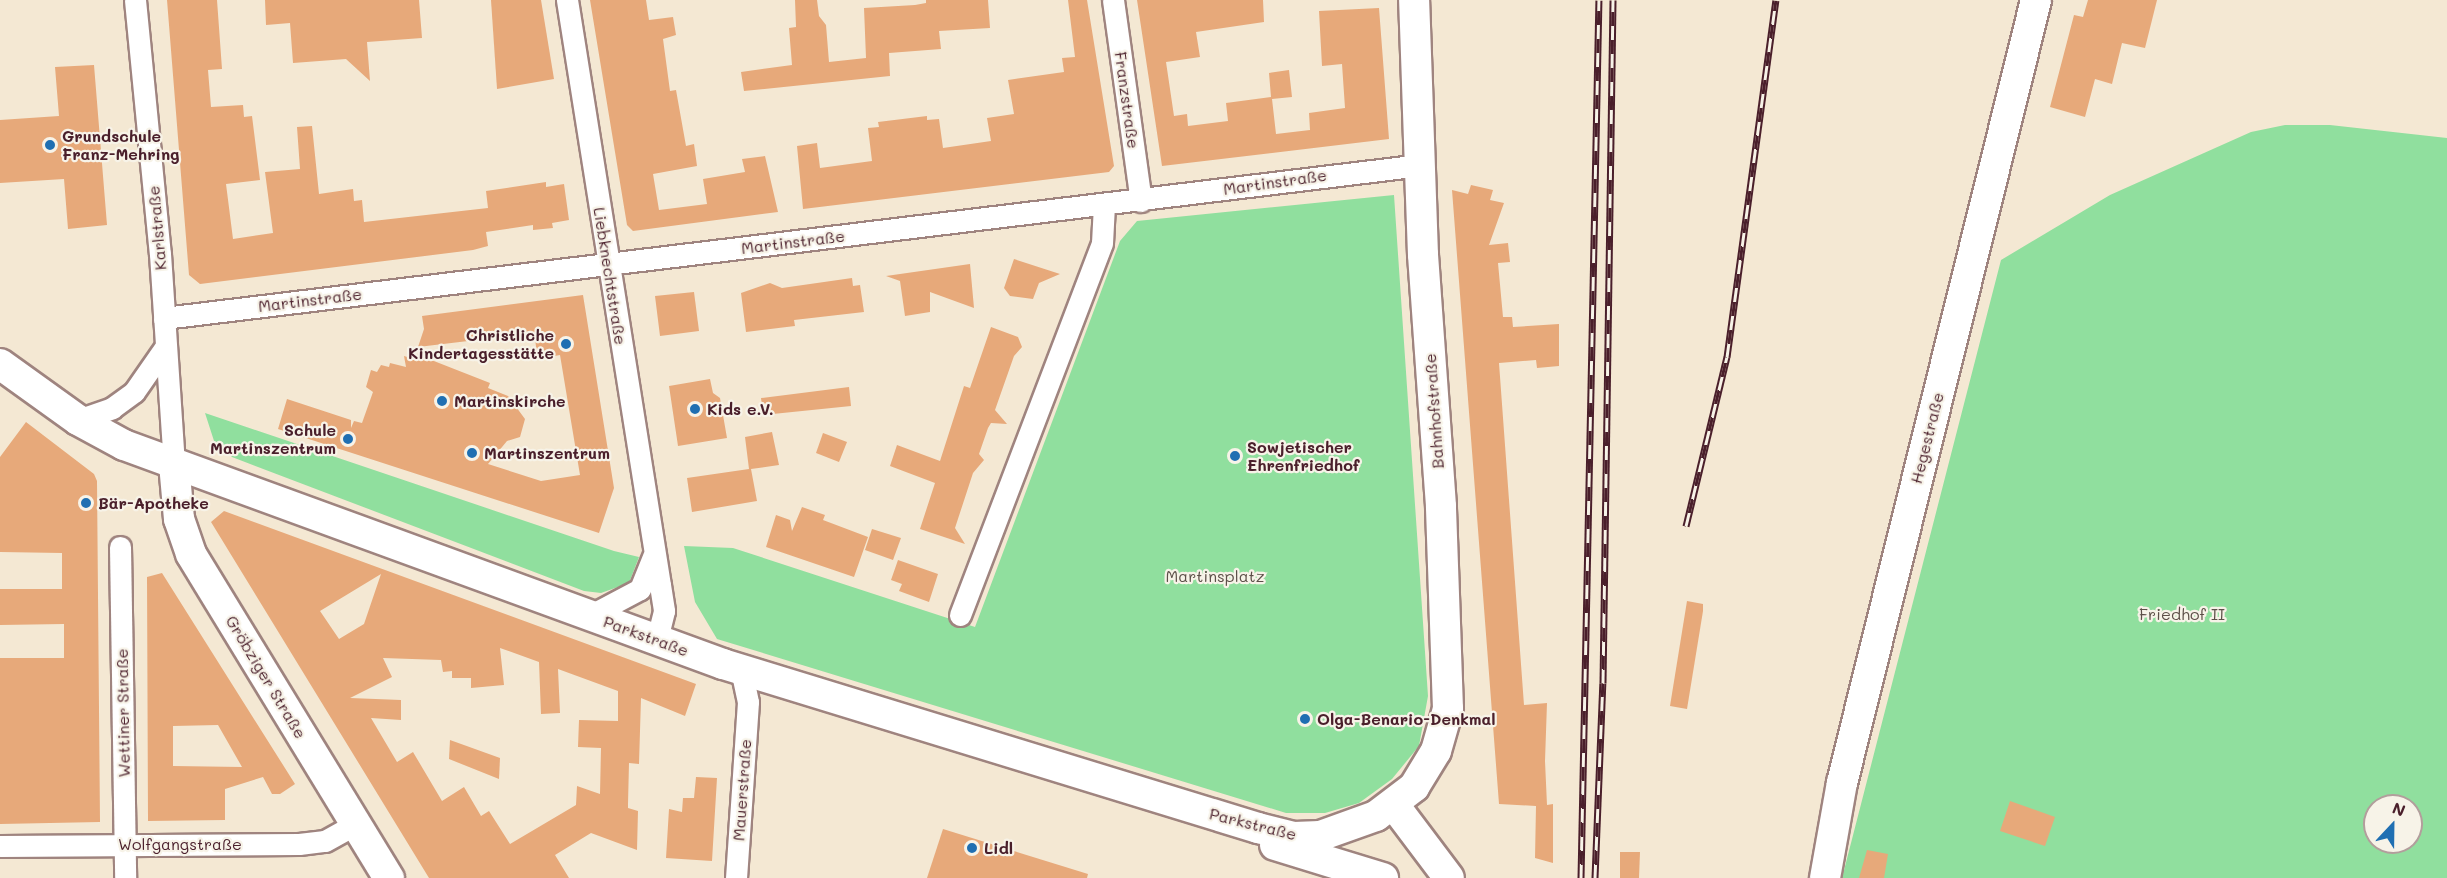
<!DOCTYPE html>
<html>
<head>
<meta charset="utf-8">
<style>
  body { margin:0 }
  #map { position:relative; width:2447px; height:878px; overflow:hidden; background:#f4e8d3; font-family:Mali,sans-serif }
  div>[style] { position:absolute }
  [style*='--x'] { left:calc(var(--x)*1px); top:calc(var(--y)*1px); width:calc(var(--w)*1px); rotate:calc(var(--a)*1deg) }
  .green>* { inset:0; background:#90df9e }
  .building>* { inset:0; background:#e7a97a }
  .roads { filter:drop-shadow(2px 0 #9f847f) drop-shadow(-2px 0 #9f847f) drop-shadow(0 2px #9f847f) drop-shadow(0 -2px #9f847f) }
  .street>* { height:21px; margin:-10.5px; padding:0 10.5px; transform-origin:10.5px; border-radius:10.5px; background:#fff }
  .secondary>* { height:30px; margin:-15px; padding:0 15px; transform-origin:15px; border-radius:15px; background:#fff }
  .rail>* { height:7px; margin-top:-3.5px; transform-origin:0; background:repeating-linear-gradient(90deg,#f7f3e8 0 14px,#4a1f2b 0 28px); box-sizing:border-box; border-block:2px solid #4a1f2b }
  .dots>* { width:16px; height:16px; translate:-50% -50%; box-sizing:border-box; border:3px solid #f7f3e8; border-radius:50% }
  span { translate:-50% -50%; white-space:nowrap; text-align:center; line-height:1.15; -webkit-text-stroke:4.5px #f7f3e8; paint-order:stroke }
  .street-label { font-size:16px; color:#4a1f2b }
  .poi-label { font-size:16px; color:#4a1f2b; font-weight:700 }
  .left { translate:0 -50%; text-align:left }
  .right { translate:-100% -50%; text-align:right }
  .park-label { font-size:16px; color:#5c4f48 }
  .north { position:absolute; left:2363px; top:794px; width:60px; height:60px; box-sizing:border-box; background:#f7f3e8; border:2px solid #b29e9c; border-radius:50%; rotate:22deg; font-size:16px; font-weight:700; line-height:24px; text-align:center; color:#4a1f2b }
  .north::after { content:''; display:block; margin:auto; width:21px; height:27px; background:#1f6fb2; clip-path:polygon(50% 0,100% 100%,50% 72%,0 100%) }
</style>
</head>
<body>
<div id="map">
  <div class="green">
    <i style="clip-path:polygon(evenodd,2285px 125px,2330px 125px,2447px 138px,2447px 878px,1842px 878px,2001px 260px,2110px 195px,2251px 132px,2285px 125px,2375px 806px,2411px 806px,2411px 842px,2375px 842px,2375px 806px)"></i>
    <i style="clip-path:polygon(1394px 195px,1428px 696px,1419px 746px,1392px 779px,1359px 803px,1325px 813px,1286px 813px,717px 639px,695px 602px,684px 546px,733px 548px,975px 627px,1120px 241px,1137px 221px)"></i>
    <i style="clip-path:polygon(205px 413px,614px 551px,639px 557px,629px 583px,601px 593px,584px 591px,232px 457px,215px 444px)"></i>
  </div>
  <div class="building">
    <i style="clip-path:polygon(167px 0,217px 0,222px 69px,208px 70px,211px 107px,243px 105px,244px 117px,252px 116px,260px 180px,226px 184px,233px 239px,273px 233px,265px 172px,300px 169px,297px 127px,312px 126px,319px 194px,353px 189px,354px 201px,362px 200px,364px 222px,488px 208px,486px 191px,546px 182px,546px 187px,564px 184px,569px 220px,552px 223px,553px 228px,533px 230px,533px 225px,486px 232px,488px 246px,473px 250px,200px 284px,189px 275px)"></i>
    <i style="clip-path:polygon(265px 0,419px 0,422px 38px,367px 42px,370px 81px,346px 59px,293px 63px,290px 23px,266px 25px)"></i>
    <i style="clip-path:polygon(491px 0,541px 0,554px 79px,497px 89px)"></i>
    <i style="clip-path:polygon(590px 0,646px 0,649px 20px,673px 17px,676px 35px,663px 39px,670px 91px,676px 90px,686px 146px,694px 144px,697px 166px,653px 174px,659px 210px,707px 204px,703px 179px,745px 172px,742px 159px,765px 156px,778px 212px,633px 231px,627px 225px)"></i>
    <i style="clip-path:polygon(795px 0,817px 0,819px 16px,826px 25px,829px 62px,866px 58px,864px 8px,915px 5px,926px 3px,926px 0,988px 0,990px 28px,939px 31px,941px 49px,889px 53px,890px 76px,744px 91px,741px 72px,792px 65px,789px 28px,796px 27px)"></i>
    <i style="clip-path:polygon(1068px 0,1087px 0,1114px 166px,1109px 172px,803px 209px,797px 146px,817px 143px,820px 168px,872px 161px,868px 128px,879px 127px,878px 122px,927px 116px,927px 120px,939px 119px,943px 148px,991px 141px,987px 118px,1014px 114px,1008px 80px,1064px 72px,1062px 58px,1075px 57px)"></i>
    <i style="clip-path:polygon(1137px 0,1263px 0,1264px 22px,1196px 32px,1200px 57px,1166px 62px,1174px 116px,1187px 114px,1188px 126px,1228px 121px,1226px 103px,1271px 97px,1269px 73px,1289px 70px,1292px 97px,1272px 99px,1276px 134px,1310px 130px,1309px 113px,1345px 108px,1342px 64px,1322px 66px,1319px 11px,1379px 8px,1389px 139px,1162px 166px)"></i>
    <i style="clip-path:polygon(2088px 0,2157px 0,2145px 48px,2122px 43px,2112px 84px,2095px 79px,2085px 117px,2050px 107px,2074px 15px,2083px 17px)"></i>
    <i style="clip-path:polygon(94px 65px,107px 225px,68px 229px,64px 179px,0 183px,0 120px,59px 116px,55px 67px)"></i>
    <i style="clip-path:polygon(1471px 185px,1493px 190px,1490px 200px,1504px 203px,1489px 245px,1508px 243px,1510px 262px,1498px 263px,1503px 317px,1512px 317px,1513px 327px,1559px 324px,1559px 366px,1537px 368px,1536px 360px,1499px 363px,1524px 705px,1547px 703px,1545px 761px,1547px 805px,1553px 804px,1553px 863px,1535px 858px,1536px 806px,1499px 804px,1452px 190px,1468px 194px)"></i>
    <i style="clip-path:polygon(1014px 259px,1060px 274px,1039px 283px,1033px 299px,1010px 296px,1004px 288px)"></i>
    <i style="clip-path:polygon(970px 264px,974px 308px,930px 292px,930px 312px,905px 316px,900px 281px,886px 276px)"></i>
    <i style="clip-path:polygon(852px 278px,853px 286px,860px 285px,864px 312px,794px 320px,795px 326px,746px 332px,741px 293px,770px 283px,782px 288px)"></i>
    <i style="clip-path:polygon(694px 292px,699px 331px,660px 336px,655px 296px)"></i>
    <i style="clip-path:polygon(583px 295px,614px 488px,599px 533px,278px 429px,287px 399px,351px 420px,351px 428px,354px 421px,362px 423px,373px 392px,366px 387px,371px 370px,377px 372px,381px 365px,389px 367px,390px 363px,406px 367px,404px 356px,414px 359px,416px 354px,490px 383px,488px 388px,508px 396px,525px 419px,520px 437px,507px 441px,488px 464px,541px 481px,580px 475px,560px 355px,538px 359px,534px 333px,418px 347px,424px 329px,422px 316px)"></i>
    <i style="clip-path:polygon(991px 327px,1018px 337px,1022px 347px,1014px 356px,995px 410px,1007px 424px,991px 423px,988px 428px,979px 454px,984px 460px,973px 473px,955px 528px,965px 544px,920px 529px,935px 483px,890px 466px,897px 445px,940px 461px,964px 386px,970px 388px)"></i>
    <i style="clip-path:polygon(710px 379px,713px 393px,720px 398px,727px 438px,678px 446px,669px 386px)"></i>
    <i style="clip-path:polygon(849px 387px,851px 406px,763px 415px,761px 398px)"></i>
    <i style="clip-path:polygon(26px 422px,94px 474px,97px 481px,100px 822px,0 824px,0 658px,64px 658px,64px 624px,0 625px,0 589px,62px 589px,62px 553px,0 552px,0 457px)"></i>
    <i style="clip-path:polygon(772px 432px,779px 465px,751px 469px,757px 501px,692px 512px,687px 478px,749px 469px,745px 437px)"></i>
    <i style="clip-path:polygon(823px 433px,847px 442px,839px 462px,816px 453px)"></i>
    <i style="clip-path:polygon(802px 507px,825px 515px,823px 520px,868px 537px,854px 577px,766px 547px,776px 515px,790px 520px,792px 531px)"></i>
    <i style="clip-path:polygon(evenodd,224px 511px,696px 684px,685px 716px,641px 698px,639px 764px,629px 763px,628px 804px,628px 808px,638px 811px,637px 850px,591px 833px,555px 855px,569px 878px,429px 878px,211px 522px,224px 511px,381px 574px,364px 624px,339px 639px,320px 611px,381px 574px,224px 511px,500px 648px,539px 662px,541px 714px,560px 713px,558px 669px,618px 691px,618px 721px,579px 720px,578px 747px,601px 748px,600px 794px,577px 786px,576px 805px,510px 844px,489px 811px,481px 816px,464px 787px,442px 801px,413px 752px,397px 762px,371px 718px,401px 720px,401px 700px,350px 698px,392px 677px,383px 658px,441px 660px,443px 672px,452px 671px,452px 678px,471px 678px,471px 688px,504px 685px,500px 648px)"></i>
    <i style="clip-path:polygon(872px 529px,901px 538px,893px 560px,865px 550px)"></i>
    <i style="clip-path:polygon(898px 560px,938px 574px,929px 602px,899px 591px,902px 584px,891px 580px)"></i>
    <i style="clip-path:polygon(evenodd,162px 573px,295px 784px,280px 794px,272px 794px,263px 777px,225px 789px,225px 820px,148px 821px,147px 577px,162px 573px,218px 725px,242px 767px,173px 766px,173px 726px,218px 725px)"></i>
    <i style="clip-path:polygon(1687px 601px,1703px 604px,1703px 611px,1687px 709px,1670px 706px)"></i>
    <i style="clip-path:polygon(450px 740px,500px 758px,499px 779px,449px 759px)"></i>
    <i style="clip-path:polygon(696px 777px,717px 778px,712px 861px,666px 858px,669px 809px,682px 812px,683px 798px,694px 798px)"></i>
    <i style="clip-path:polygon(2010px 801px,2055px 817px,2045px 846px,2000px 831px)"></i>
    <i style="clip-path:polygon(943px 829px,1088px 874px,1087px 878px,927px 878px)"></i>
    <i style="clip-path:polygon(1867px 850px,1888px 854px,1884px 878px,1859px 878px)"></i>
    <i style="clip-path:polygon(1620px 852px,1640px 852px,1639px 878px,1620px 878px)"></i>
  </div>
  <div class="roads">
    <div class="street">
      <i style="--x:135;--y:0;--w:255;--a:84.4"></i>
      <i style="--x:160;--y:254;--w:210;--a:86.2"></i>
      <i style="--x:567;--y:0;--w:592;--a:80.97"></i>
      <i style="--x:660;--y:585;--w:26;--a:81"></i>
      <i style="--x:664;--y:611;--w:29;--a:104"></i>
      <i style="--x:1113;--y:0;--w:203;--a:82.1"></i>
      <i style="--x:164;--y:318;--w:1266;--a:-6.94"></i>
      <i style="--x:78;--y:420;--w:36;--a:-19"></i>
      <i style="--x:112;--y:408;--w:27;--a:-36"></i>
      <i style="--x:134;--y:392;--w:52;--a:-55.1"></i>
      <i style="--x:120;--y:547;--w:331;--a:89.1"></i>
      <i style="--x:591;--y:615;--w:55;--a:-28"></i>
      <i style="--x:640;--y:589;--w:35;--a:-68"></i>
      <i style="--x:960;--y:615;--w:398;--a:-69.1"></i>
      <i style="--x:1102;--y:243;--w:37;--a:-87"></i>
      <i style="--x:0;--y:846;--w:299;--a:-0.4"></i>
      <i style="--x:299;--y:844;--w:26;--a:-7"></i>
      <i style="--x:325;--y:841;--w:35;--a:-29"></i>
      <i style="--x:736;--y:878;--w:176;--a:-86.1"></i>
      <i style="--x:748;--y:702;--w:33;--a:-102"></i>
    </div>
    <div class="secondary">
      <i style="--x:0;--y:364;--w:96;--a:35.7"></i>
      <i style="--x:78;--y:420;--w:52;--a:28.5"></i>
      <i style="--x:124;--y:445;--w:638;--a:20.08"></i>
      <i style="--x:723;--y:664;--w:560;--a:17.04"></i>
      <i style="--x:1258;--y:828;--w:37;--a:14"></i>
      <i style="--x:1294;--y:837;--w:26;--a:-2"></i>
      <i style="--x:1320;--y:836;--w:59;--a:-19.7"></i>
      <i style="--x:1376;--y:816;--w:48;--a:-37.3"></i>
      <i style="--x:1414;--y:787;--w:42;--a:-58.6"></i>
      <i style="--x:1436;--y:751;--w:44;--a:-74.1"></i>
      <i style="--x:1448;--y:709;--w:203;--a:-92"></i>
      <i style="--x:1441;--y:506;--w:252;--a:-94.1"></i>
      <i style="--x:1423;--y:255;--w:255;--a:-92"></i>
      <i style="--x:174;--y:464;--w:55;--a:84.8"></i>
      <i style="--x:179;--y:519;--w:37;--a:71"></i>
      <i style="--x:191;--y:554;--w:380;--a:58.6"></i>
      <i style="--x:1394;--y:805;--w:91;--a:53"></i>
      <i style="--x:1275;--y:845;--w:113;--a:17"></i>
      <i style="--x:1825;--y:878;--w:97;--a:-79.9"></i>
      <i style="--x:1842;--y:783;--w:807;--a:-76.08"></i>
    </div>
  </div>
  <div class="rail">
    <i style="--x:1686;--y:526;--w:174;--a:-76.4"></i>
    <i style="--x:1727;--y:357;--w:360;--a:-82.2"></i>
    <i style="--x:1581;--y:878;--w:878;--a:-88.83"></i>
    <i style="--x:1595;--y:878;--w:195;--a:-87.7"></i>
    <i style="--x:1603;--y:683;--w:683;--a:-89.16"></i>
  </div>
  <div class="dots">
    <i style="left:50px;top:145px;background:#1f6fb2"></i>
    <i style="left:566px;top:344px;background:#1f6fb2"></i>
    <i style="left:442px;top:401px;background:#1f6fb2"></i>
    <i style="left:695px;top:409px;background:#1f6fb2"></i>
    <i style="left:348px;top:439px;background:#1f6fb2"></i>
    <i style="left:472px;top:453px;background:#1f6fb2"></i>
    <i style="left:1235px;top:456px;background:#1f6fb2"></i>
    <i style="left:86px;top:503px;background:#1f6fb2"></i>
    <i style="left:1305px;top:719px;background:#1f6fb2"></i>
    <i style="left:972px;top:848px;background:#1f6fb2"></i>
  </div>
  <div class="street-label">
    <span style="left:1127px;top:100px;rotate:82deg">Franzstraße</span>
    <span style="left:1275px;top:182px;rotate:-8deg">Martinstraße</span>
    <span style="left:157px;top:228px;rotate:-95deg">Karlstraße</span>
    <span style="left:793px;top:242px;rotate:-7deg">Martinstraße</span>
    <span style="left:610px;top:276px;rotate:81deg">Liebknechtstraße</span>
    <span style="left:310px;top:300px;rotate:-7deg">Martinstraße</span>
    <span style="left:1434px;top:411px;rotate:-94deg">Bahnhofstraße</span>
    <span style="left:1927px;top:438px;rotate:-76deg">Hegestraße</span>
    <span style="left:646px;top:636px;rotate:20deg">Parkstraße</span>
    <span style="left:266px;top:677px;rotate:59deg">Gröbziger Straße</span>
    <span style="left:123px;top:713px;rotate:-91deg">Wettiner Straße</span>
    <span style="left:742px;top:790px;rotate:-86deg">Mauerstraße</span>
    <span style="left:1253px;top:824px;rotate:14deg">Parkstraße</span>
    <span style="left:180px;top:844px">Wolfgangstraße</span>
  </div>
  <div class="poi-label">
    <span class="left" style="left:62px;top:145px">Grundschule<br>Franz-Mehring</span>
    <span class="right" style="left:554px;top:344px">Christliche<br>Kindertagesstätte</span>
    <span class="left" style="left:454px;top:401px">Martinskirche</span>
    <span class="left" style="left:707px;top:409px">Kids e.V.</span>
    <span class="right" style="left:336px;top:439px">Schule<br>Martinszentrum</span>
    <span class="left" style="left:1247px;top:456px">Sowjetischer<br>Ehrenfriedhof</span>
    <span class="left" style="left:484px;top:453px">Martinszentrum</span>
    <span class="left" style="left:98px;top:503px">Bär-Apotheke</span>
    <span class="left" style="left:1317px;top:719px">Olga-Benario-Denkmal</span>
    <span class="left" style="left:984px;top:848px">Lidl</span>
  </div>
  <div class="park-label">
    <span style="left:1215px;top:576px">Martinsplatz</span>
    <span style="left:2182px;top:614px">Friedhof II</span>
  </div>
  <div class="north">N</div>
</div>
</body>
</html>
